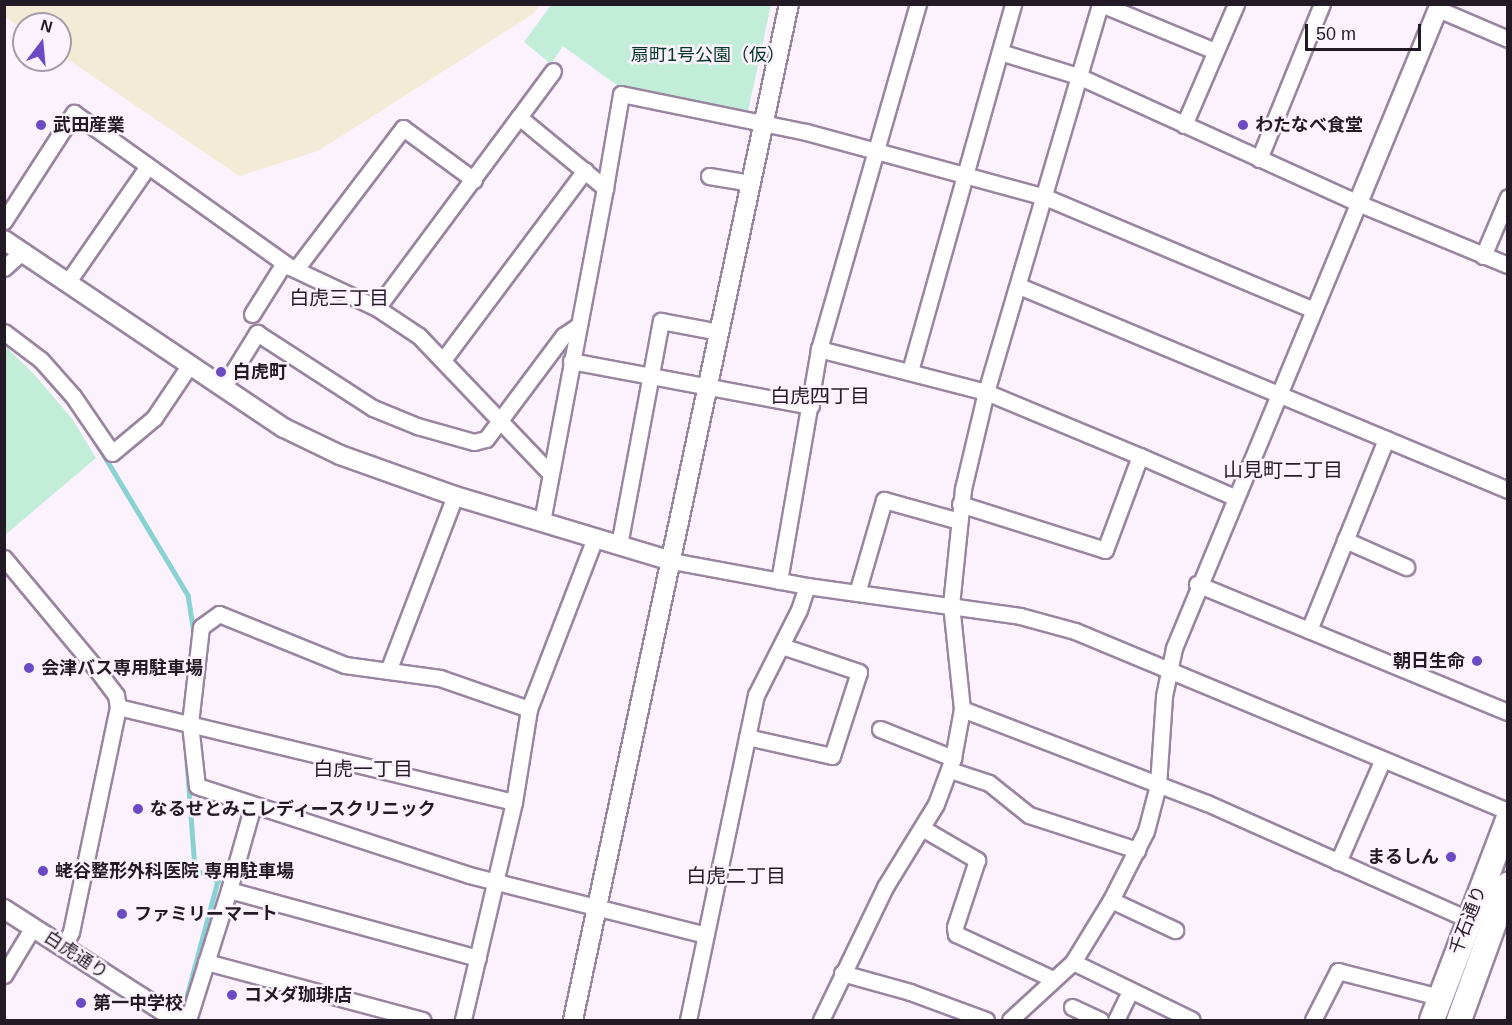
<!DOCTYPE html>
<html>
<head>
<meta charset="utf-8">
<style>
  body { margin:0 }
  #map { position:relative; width:1512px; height:1025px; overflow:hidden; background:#fbf2fe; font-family:Arial,"Noto Sans JP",sans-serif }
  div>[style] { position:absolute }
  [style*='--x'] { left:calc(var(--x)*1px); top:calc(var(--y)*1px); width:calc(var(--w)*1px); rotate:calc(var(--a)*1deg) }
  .industrial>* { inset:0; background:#f4ebd6 }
  .green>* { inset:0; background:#c2edd9 }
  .stream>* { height:4.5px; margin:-2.25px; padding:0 2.25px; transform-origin:2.25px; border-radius:2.25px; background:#88d2d3 }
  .roads { filter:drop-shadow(2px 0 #9985a0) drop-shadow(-2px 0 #9985a0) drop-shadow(0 2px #9985a0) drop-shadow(0 -2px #9985a0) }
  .minor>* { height:15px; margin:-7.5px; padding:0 7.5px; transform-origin:7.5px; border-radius:7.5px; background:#fff }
  .tertiary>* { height:18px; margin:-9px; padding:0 9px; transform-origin:9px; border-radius:9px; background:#fff }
  .primary>* { height:24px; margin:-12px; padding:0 12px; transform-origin:12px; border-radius:12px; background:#fff }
  .dots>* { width:16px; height:16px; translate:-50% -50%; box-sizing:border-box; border:3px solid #fbf2fe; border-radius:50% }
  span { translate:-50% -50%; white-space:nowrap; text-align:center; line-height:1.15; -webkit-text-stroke:5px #fbf2fe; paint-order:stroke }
  .park-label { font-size:18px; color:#003423 }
  .poi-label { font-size:18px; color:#221a24; font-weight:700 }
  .left { translate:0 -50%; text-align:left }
  .right { translate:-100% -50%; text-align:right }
  .street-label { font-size:18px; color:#221a24 }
  .neighbourhood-label { font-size:20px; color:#221a24 }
  .frame { position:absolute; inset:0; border:6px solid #221a24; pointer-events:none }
  .north { position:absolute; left:12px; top:12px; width:60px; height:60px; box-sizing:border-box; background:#fbf2fe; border:2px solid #a49ca7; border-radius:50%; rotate:16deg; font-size:16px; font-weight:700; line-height:24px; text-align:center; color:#221a24 }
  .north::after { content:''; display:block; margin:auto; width:21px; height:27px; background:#6b4ac3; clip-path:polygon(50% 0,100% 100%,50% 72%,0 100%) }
  .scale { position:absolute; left:1305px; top:24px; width:116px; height:27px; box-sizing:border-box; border:3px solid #221a24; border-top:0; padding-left:8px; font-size:18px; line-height:21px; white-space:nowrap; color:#221a24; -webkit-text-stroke:4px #fbf2fe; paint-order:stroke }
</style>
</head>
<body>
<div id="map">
  <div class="industrial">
    <i style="clip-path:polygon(4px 5px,5px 4px,539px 5px,533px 14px,318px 151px,239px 176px,60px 54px,60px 24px,24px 24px,24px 30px,5px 17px)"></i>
  </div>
  <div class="green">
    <i style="clip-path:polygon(551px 5px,771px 5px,747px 116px,622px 89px,563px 46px,551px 64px,524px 42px)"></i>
    <i style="clip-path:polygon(5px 346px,34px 374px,73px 420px,96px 458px,5px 535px)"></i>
  </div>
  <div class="stream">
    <i style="--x:33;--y:362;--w:57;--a:48.5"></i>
    <i style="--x:96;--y:442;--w:179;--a:59"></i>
    <i style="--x:188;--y:595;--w:38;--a:81"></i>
    <i style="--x:185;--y:733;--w:136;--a:85.8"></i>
    <i style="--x:195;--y:869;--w:26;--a:28"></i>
    <i style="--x:218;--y:881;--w:120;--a:105"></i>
  </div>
  <div class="roads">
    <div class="minor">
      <i style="--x:918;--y:4;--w:359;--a:106"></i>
      <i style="--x:819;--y:349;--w:172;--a:14.4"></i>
      <i style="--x:986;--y:392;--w:167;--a:22.6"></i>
      <i style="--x:1101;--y:4;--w:123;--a:22.4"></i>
      <i style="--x:1438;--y:9;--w:76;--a:23.2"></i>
      <i style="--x:1000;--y:52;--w:82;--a:17.1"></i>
      <i style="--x:1078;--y:76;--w:307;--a:24.4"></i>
      <i style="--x:1358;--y:203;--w:162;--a:22.5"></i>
      <i style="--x:519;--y:117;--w:57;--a:-53.5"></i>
      <i style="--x:1184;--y:125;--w:132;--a:-66.7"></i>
      <i style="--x:1259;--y:159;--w:167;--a:-67.9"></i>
      <i style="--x:709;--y:176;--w:43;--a:9.5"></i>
      <i style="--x:605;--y:188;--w:95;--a:-80.3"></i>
      <i style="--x:621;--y:94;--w:189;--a:11.6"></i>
      <i style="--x:806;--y:132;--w:248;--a:15.2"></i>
      <i style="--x:1045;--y:197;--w:290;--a:22.8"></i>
      <i style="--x:4;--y:221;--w:129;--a:-57.1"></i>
      <i style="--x:74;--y:113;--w:265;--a:35.5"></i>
      <i style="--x:290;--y:267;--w:96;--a:25.2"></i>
      <i style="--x:377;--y:308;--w:50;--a:33.7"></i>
      <i style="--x:419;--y:336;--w:188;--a:46.3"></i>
      <i style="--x:1483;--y:256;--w:64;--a:-67"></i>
      <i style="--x:4;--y:268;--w:24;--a:-42"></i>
      <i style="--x:296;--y:269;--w:177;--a:-52.8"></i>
      <i style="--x:403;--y:128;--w:88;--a:36.2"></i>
      <i style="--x:67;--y:283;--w:142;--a:-55.3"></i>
      <i style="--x:1019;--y:286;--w:530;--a:22.64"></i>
      <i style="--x:377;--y:308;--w:238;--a:-53.4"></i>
      <i style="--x:519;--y:117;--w:112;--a:39.5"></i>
      <i style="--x:605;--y:188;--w:340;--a:100.7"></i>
      <i style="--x:252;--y:314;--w:60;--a:-57.9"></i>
      <i style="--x:4;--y:332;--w:46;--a:37.1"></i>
      <i style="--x:41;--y:360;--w:48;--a:48.4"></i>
      <i style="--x:73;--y:396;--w:69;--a:55.6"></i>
      <i style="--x:112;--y:453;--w:55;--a:-39.8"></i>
      <i style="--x:154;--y:418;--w:63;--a:-56.1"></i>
      <i style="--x:443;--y:360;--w:237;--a:-53.2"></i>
      <i style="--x:571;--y:361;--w:244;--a:10.6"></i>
      <i style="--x:910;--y:371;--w:381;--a:-74.3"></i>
      <i style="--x:223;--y:388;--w:65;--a:-58.3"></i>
      <i style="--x:257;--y:333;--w:138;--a:32.9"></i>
      <i style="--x:373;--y:408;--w:48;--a:22.2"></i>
      <i style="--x:417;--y:426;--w:59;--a:15.7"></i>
      <i style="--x:474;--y:442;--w:12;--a:-14"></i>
      <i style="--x:486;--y:439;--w:129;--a:-53.2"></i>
      <i style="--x:563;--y:336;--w:18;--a:-34"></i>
      <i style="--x:960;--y:504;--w:152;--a:17.6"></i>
      <i style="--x:1105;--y:550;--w:100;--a:-69.6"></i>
      <i style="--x:1140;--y:456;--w:103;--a:23.6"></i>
      <i style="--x:1345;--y:540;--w:67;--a:23.9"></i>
      <i style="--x:619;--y:545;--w:228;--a:-79.4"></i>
      <i style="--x:661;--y:321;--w:59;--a:10.7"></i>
      <i style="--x:4;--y:558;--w:141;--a:50.2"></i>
      <i style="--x:94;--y:666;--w:36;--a:53"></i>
      <i style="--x:116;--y:695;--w:12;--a:81"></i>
      <i style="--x:118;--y:707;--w:230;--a:101.8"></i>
      <i style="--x:71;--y:932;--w:17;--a:118"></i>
      <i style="--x:672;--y:561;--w:137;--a:10.5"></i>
      <i style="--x:807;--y:586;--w:215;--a:8"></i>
      <i style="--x:1020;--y:616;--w:57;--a:15.3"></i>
      <i style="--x:1075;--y:631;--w:469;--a:22.6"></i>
      <i style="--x:779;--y:581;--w:235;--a:-80.2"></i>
      <i style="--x:1197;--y:584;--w:336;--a:22.4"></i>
      <i style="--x:857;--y:593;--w:97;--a:-73.8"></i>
      <i style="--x:884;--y:500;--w:78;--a:15.6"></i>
      <i style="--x:1309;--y:630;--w:206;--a:-68"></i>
      <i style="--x:388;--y:671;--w:187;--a:-69.1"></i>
      <i style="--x:118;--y:707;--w:407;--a:13.5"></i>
      <i style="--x:514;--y:802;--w:224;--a:103.2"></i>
      <i style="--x:529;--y:709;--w:94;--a:-160.8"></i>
      <i style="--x:440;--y:678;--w:96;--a:-172.2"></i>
      <i style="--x:345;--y:665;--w:136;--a:-158"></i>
      <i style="--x:219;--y:614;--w:22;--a:144"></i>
      <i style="--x:201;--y:627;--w:98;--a:96.5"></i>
      <i style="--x:190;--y:724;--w:62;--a:83.6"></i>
      <i style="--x:197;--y:786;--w:286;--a:18.1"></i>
      <i style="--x:469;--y:875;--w:244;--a:14.2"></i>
      <i style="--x:962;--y:709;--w:262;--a:21"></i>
      <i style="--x:1207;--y:803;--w:286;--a:24"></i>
      <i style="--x:880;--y:729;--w:79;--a:21.7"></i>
      <i style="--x:747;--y:737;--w:87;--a:12.6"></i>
      <i style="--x:832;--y:756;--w:88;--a:-72.2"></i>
      <i style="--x:859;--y:672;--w:81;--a:-161.3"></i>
      <i style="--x:950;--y:770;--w:41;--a:18.4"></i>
      <i style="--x:989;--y:783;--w:51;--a:38.7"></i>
      <i style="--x:1029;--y:815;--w:114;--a:18"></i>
      <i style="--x:514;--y:802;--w:94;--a:-80.8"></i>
      <i style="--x:529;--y:709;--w:183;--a:-68.9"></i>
      <i style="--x:253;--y:805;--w:88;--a:105.8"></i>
      <i style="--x:229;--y:890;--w:258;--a:15.3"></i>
      <i style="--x:922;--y:828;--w:64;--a:30.2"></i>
      <i style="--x:977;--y:860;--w:71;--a:108.2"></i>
      <i style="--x:955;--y:927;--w:7;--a:82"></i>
      <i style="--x:956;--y:934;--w:107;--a:24.9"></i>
      <i style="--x:1338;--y:862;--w:112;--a:-66.4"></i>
      <i style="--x:1111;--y:900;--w:71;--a:25.1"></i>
      <i style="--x:206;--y:962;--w:224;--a:15"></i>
      <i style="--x:1073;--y:962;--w:73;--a:-58.5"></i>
      <i style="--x:1111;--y:900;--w:77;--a:-63.1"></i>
      <i style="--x:1146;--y:831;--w:48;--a:-75.4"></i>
      <i style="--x:1158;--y:785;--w:89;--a:-86.1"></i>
      <i style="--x:1164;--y:696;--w:49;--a:-78.2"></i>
      <i style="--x:1174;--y:648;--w:482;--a:-67.5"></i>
      <i style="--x:842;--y:973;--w:71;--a:15.6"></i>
      <i style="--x:910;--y:992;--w:81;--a:20.2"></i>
      <i style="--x:4;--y:975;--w:56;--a:-58.9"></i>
      <i style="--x:1072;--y:1007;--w:31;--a:25"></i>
      <i style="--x:188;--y:1020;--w:136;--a:-72.5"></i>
      <i style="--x:688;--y:1020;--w:332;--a:-78.2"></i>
      <i style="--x:756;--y:695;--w:95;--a:-63.2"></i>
      <i style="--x:799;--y:610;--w:25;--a:-72"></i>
      <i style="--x:821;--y:1020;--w:148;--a:-64.3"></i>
      <i style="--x:885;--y:887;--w:97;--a:-58.4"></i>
      <i style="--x:936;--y:804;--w:49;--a:-69.7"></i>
      <i style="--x:953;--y:758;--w:50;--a:-79.6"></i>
      <i style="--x:962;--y:709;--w:105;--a:-96"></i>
      <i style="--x:951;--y:605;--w:117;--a:-84.1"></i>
      <i style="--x:963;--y:489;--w:100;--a:-76.7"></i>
      <i style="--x:986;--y:392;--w:404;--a:-73.6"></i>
      <i style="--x:1010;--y:1020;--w:86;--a:-42.6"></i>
      <i style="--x:1073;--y:962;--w:132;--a:26"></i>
      <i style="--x:1116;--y:1020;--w:32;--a:-64"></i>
      <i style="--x:1313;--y:1020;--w:55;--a:-63"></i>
      <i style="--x:1338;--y:971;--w:104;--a:14.4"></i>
    </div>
    <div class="tertiary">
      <i style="--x:1358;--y:203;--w:215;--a:-67.6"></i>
      <i style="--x:4;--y:240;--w:337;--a:33.9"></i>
      <i style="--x:284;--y:428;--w:62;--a:25.7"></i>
      <i style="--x:340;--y:455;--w:122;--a:19.6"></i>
      <i style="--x:455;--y:496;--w:227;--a:16.7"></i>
      <i style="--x:4;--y:909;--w:206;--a:32.7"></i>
      <i style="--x:573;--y:1020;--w:1039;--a:-78"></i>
    </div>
    <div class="primary">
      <i style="--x:1432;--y:1020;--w:214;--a:-69.2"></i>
      <i style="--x:1459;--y:1020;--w:144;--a:-70.1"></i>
    </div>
  </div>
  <div class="dots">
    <i style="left:41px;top:125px;background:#6b4ac3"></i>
    <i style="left:1243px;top:125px;background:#6b4ac3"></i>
    <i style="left:221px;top:372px;background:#6b4ac3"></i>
    <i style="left:1477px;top:661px;background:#6b4ac3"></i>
    <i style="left:29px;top:668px;background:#6b4ac3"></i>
    <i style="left:138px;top:809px;background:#6b4ac3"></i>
    <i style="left:1451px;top:857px;background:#6b4ac3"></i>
    <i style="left:43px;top:871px;background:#6b4ac3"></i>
    <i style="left:122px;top:914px;background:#6b4ac3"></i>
    <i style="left:232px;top:995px;background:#6b4ac3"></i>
    <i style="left:81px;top:1003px;background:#6b4ac3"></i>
  </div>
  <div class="park-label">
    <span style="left:708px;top:55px">扇町1号公園（仮）</span>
  </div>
  <div class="poi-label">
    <span class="left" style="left:53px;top:125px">武田産業</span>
    <span class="left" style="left:1255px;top:125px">わたなべ食堂</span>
    <span class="left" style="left:233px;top:372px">白虎町</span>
    <span class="right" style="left:1465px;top:661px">朝日生命</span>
    <span class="left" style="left:41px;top:668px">会津バス専用駐車場</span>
    <span class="left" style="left:150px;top:809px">なるせとみこレディースクリニック</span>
    <span class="right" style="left:1439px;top:857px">まるしん</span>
    <span class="left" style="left:55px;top:871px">蛯谷整形外科医院 専用駐車場</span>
    <span class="left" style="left:134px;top:914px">ファミリーマート</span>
    <span class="left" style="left:244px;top:995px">コメダ珈琲店</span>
    <span class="left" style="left:93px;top:1003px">第一中学校</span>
  </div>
  <div class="street-label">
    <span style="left:1468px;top:920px;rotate:-69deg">千石通り</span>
    <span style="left:76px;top:955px;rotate:33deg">白虎通り</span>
  </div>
  <div class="neighbourhood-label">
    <span style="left:339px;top:298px">白虎三丁目</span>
    <span style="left:820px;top:396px">白虎四丁目</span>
    <span style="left:1283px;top:470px">山見町二丁目</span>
    <span style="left:363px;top:769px">白虎一丁目</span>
    <span style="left:736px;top:876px">白虎二丁目</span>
  </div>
  <div class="frame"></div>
  <div class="north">N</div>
  <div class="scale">50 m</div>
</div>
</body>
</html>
